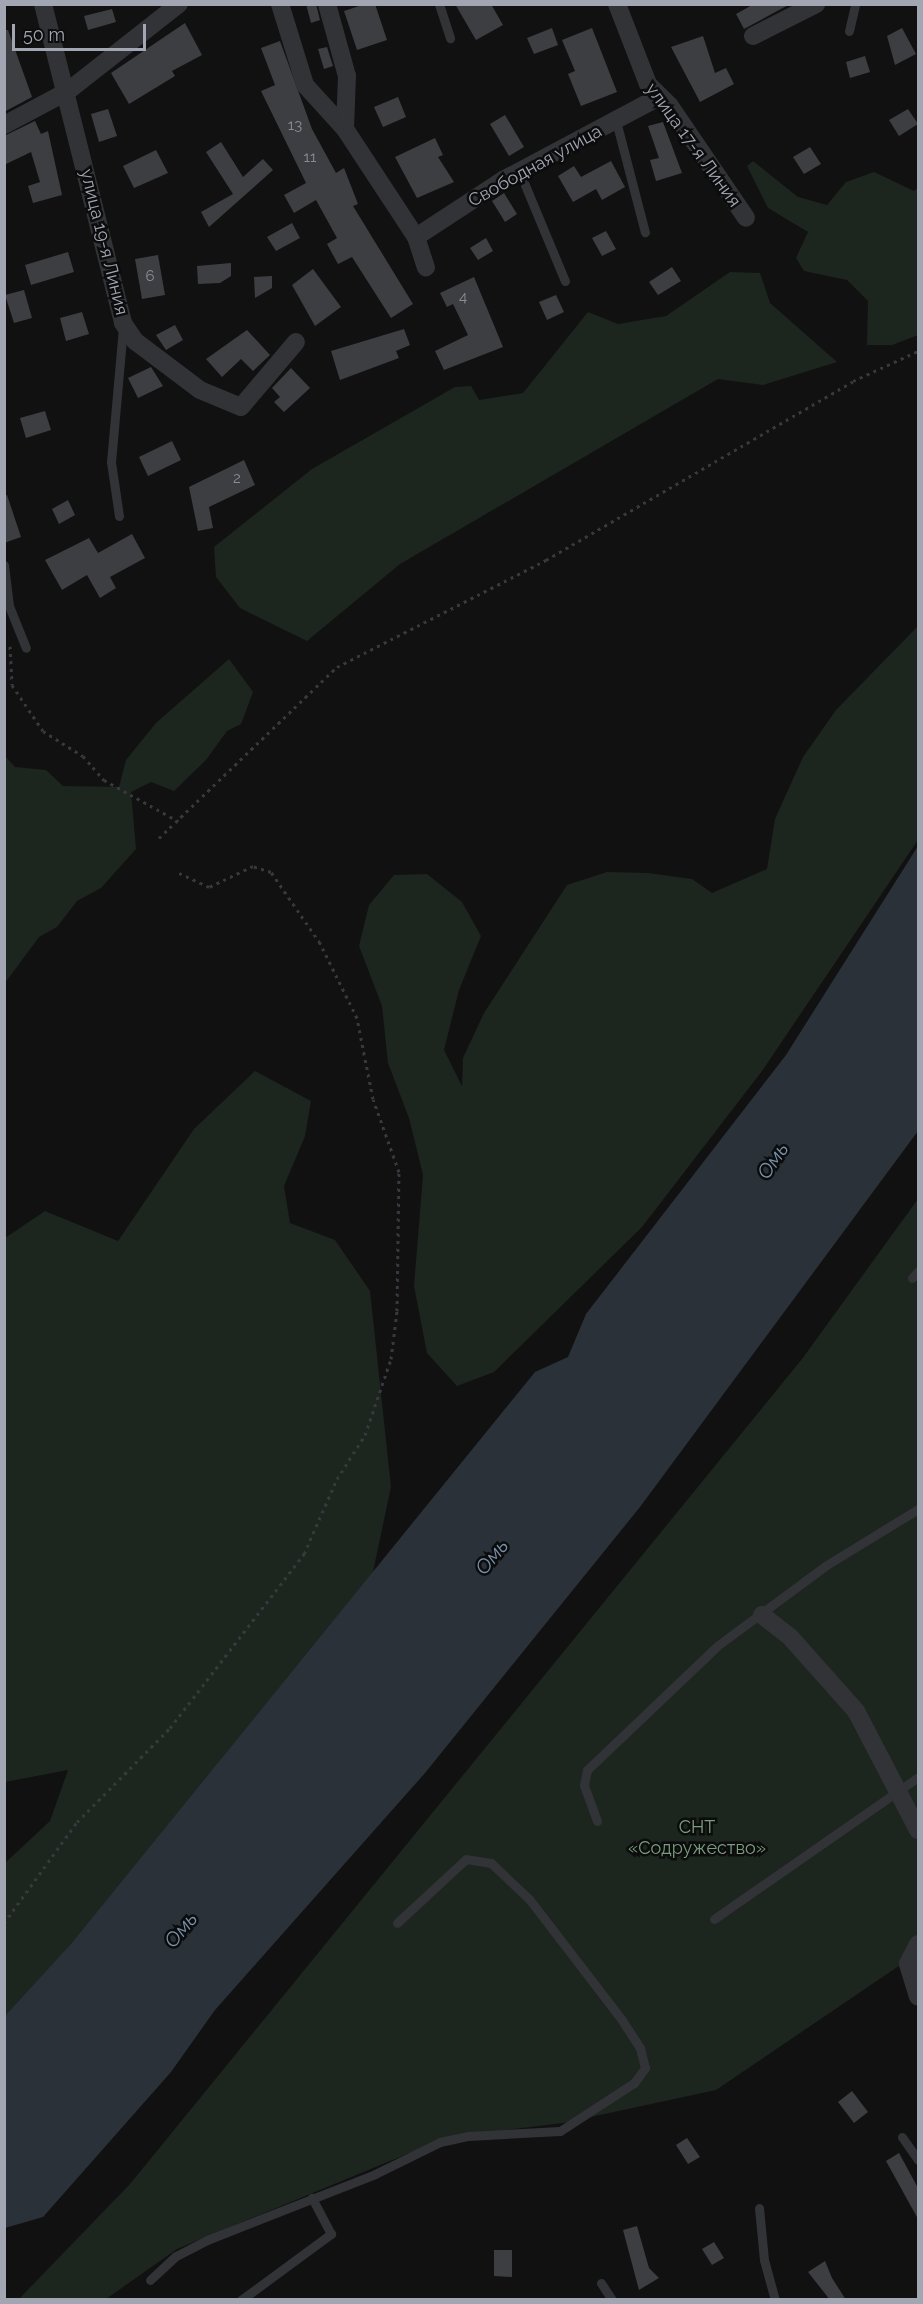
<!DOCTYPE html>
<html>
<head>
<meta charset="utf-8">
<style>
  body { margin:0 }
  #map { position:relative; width:923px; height:2304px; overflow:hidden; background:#111112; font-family:Raleway,sans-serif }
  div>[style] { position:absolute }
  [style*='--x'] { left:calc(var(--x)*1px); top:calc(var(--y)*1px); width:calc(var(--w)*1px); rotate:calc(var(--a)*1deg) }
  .green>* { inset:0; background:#1d251f }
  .water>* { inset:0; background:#2a3138 }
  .building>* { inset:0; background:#3d3e42 }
  .path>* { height:3px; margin-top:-1.5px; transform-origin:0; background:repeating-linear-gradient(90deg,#38393e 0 3px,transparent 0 7.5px) }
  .lane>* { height:9px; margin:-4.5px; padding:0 4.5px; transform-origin:4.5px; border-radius:4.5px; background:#323337 }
  .street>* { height:18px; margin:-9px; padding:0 9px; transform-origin:9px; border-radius:9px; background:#323337 }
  span { translate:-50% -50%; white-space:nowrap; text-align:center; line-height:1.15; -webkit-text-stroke:5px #0c0c0d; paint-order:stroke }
  .number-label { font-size:15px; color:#898c97 }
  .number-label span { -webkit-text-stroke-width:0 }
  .street-label { font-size:18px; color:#a2a6b3 }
  .park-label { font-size:18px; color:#799e7e }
  .water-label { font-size:20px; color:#7992ae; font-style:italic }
  .frame { position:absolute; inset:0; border:6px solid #a2a6b3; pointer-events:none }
  .scale { position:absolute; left:12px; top:24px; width:134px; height:27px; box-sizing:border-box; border:3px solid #a2a6b3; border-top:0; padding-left:8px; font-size:18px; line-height:21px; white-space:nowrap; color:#a2a6b3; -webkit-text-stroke:4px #0c0c0d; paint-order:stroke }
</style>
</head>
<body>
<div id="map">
  <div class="green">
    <i style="clip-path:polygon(753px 161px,798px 197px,827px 205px,846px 182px,874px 172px,914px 191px,918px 188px,918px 335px,892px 345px,867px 345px,868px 301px,847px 280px,804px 271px,796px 258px,808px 232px,768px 208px,747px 166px)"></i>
    <i style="clip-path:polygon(730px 272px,760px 273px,770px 303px,837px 362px,763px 385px,718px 379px,400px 564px,307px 641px,240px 608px,216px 577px,214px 547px,312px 469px,455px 387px,471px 386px,479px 400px,523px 393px,588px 312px,618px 324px,666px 316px)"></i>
    <i style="clip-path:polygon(918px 626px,918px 840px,762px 1071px,642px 1227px,494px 1372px,457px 1386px,427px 1353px,414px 1286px,423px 1175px,409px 1118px,388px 1063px,382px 1006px,359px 946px,369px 905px,394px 875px,427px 874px,462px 902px,481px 936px,459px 990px,444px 1050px,462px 1086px,463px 1058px,484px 1013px,567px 885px,607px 872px,648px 873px,692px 879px,712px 893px,767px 869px,775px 819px,803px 757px,836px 710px)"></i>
    <i style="clip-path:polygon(229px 659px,253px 692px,241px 724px,227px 731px,206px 760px,174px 791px,151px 782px,131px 792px,136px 849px,101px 888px,77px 901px,57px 927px,39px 937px,5px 983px,5px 756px,15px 767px,46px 770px,63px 786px,119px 787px,126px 760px,156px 723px)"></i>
    <i style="clip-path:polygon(255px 1071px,311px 1101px,305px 1136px,284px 1186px,290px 1223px,335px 1240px,370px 1291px,391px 1487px,363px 1619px,5px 2029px,5px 1863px,50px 1821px,68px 1770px,5px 1782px,5px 1238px,45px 1211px,118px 1241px,194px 1129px)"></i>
    <i style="clip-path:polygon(918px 1199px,918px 1953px,716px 2090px,563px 2123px,448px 2137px,177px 2249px,106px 2299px,18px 2300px,130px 2184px,802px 1359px)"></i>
  </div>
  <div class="water">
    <i style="clip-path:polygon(918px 846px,918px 1131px,640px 1507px,425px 1773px,215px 2010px,171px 2072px,43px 2217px,5px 2228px,5px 2016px,71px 1944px,535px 1372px,568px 1357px,586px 1314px,786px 1055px)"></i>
  </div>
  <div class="building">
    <i style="clip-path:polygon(306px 4px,316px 4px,320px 20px,311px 23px)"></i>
    <i style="clip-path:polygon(365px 4px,375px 4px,387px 40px,357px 50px,344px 11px)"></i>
    <i style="clip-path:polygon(455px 4px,491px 4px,503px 25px,476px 40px)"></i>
    <i style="clip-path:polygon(754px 4px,790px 4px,744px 29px,736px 14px)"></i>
    <i style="clip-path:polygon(112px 9px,116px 22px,88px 30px,84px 16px)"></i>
    <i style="clip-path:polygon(185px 23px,202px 55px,172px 71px,175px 76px,129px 104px,111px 73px)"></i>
    <i style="clip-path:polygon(552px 28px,558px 45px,534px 54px,527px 38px)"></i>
    <i style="clip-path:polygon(592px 28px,617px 92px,581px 106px,568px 74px,575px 71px,562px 40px)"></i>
    <i style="clip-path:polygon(902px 28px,916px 54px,895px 65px,887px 36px)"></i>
    <i style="clip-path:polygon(4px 30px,8px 30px,32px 97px,4px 112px)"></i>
    <i style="clip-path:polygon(703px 36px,715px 73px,726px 68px,734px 84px,700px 102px,671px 47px)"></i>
    <i style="clip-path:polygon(280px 41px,312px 129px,336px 173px,344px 168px,358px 204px,353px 206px,413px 304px,391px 318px,352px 257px,338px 264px,327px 244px,337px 238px,316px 200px,294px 213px,284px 195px,306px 183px,261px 91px,275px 85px,261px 48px)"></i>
    <i style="clip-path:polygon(327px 47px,333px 66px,324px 69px,318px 49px)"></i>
    <i style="clip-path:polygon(865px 56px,870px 72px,850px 78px,846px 62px)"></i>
    <i style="clip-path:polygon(398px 97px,406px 117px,383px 127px,374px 107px)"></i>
    <i style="clip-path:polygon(108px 109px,117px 136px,99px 142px,91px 114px)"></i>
    <i style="clip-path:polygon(908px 109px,918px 124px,899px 136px,889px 120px)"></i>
    <i style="clip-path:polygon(505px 115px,524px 147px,509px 156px,490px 124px)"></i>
    <i style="clip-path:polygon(35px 121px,41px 134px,48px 131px,62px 195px,33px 203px,28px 186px,40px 182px,31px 152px,4px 165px,4px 136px)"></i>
    <i style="clip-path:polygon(663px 122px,682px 173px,656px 181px,650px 160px,659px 158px,648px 126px)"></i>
    <i style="clip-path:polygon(435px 138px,443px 155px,438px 157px,454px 182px,417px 198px,395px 157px)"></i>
    <i style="clip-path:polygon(221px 142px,243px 177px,263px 159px,273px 170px,209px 227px,201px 212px,233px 194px,206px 152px)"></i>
    <i style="clip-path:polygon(810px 147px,821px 164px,804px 174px,793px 157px)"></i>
    <i style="clip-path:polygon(156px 150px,168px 173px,134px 188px,123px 166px)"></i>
    <i style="clip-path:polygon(611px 161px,625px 187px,602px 200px,596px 189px,573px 202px,558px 176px,574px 166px,581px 177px)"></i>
    <i style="clip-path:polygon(504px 193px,517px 214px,505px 222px,492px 201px)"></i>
    <i style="clip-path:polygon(292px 223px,300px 238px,276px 251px,267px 237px)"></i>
    <i style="clip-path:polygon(606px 231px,616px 249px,602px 256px,592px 238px)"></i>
    <i style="clip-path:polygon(486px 238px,493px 251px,478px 260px,470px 248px)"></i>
    <i style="clip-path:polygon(68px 252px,74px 272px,31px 285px,25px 265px)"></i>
    <i style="clip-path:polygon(158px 255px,165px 295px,142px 299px,135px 259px)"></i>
    <i style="clip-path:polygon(231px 263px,231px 276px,220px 283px,198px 284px,197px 266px)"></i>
    <i style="clip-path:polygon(672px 267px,681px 281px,658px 295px,649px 282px)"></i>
    <i style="clip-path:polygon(313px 269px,341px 307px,315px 326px,292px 285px)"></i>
    <i style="clip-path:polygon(272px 276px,272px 288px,255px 298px,254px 277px)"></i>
    <i style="clip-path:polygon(474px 277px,503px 347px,444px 370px,435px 351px,468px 335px,453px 304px,447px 307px,440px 293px)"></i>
    <i style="clip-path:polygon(24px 290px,32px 318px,14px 323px,5px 295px)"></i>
    <i style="clip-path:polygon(556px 295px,564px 312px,547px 320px,539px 302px)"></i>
    <i style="clip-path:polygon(82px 312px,89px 334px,66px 341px,60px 318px)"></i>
    <i style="clip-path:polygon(175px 325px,183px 340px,166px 350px,156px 335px)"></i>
    <i style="clip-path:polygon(404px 329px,410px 345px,396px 351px,399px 358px,340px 380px,331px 351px)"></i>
    <i style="clip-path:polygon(247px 330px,270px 355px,253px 371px,241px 359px,222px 377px,206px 359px)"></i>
    <i style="clip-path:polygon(151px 367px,163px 386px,138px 398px,128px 378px)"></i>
    <i style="clip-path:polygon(291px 368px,310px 388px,284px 412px,274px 402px,280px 397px,272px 388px)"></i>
    <i style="clip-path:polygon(45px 411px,51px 430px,26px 438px,20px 418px)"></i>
    <i style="clip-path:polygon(172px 441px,181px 460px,148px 476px,139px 457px)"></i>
    <i style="clip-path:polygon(244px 460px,255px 485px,209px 507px,213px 528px,198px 531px,189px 487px)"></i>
    <i style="clip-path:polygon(7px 495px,21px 537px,4px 543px,4px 496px)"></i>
    <i style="clip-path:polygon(68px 500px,75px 515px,59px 524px,52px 509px)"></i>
    <i style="clip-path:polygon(132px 534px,145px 558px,110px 577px,116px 588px,100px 598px,87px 575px,62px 590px,45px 560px,89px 538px,98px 553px)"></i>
    <i style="clip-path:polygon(852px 2091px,868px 2112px,854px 2123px,838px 2102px)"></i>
    <i style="clip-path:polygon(687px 2138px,700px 2157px,688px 2164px,676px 2145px)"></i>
    <i style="clip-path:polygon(899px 2153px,918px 2188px,918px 2219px,886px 2161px)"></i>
    <i style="clip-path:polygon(637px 2226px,649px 2268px,659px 2278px,639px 2290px,623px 2230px)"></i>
    <i style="clip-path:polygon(714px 2242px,724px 2258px,712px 2265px,702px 2249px)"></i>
    <i style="clip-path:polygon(494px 2250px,512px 2250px,512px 2277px,494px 2276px)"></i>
    <i style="clip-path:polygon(825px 2261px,832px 2278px,846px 2300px,830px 2300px,808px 2272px)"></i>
  </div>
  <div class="path">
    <i style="--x:10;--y:646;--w:39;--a:87"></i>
    <i style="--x:12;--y:685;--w:55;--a:56"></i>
    <i style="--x:43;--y:731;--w:47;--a:32"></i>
    <i style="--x:83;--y:756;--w:32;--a:49"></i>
    <i style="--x:104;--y:780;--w:85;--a:29"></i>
    <i style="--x:159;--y:838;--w:247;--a:-43.9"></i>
    <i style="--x:337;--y:667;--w:235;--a:-27.1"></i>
    <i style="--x:546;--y:560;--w:355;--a:-30.2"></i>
    <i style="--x:853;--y:381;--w:72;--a:-24.8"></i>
    <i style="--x:4;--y:1923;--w:125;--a:-54.1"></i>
    <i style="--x:77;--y:1822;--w:132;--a:-45.3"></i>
    <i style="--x:170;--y:1728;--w:220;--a:-52.4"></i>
    <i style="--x:304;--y:1554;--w:82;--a:-66.3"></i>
    <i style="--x:337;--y:1479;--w:52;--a:-57.5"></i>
    <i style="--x:365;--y:1435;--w:80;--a:-71.1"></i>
    <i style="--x:391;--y:1359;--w:48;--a:-82.9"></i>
    <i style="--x:397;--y:1311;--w:139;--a:-89.2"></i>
    <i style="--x:399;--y:1172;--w:77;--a:-109.6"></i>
    <i style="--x:373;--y:1099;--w:83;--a:-101.2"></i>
    <i style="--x:357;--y:1018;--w:84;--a:-116.3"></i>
    <i style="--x:320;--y:943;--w:86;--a:-124.6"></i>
    <i style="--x:271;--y:872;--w:19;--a:-162"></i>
    <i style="--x:253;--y:866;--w:49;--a:154.5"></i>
    <i style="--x:209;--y:887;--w:35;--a:-155"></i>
  </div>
  <div class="lane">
    <i style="--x:439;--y:4;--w:36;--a:72"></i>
    <i style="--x:849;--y:31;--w:28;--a:-77"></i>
    <i style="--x:616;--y:121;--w:115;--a:75.4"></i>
    <i style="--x:520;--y:173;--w:117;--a:67.4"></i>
    <i style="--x:119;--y:516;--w:55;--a:-98.4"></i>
    <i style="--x:111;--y:462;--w:136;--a:-84.9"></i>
    <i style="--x:4;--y:565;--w:41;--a:83"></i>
    <i style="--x:9;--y:606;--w:45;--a:68"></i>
    <i style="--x:912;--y:1278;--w:9;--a:-49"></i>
    <i style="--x:597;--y:1821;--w:38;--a:-110"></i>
    <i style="--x:584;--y:1785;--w:15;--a:-79"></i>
    <i style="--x:587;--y:1770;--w:180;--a:-43.6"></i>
    <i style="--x:717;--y:1646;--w:134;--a:-36.5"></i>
    <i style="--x:825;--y:1566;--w:109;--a:-31.5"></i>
    <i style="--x:714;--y:1919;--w:249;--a:-34.8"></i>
    <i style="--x:902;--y:2137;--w:28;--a:55"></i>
    <i style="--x:759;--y:2208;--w:52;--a:84.5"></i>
    <i style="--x:764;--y:2260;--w:41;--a:74.6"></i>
    <i style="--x:150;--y:2280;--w:35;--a:-43"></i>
    <i style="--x:176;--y:2256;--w:35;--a:-27"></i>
    <i style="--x:207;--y:2240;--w:180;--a:-21.4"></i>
    <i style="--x:375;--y:2174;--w:72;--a:-26.2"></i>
    <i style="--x:440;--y:2142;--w:29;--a:-12"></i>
    <i style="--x:468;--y:2136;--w:92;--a:-3.1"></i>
    <i style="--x:560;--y:2131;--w:88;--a:-33"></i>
    <i style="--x:634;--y:2083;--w:19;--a:-54"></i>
    <i style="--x:645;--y:2068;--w:21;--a:-104"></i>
    <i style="--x:640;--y:2048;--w:33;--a:-123"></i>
    <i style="--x:622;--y:2020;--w:153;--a:-127.5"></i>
    <i style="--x:529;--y:1899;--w:52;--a:-136.5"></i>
    <i style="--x:491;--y:1863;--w:25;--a:-171"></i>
    <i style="--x:466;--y:1859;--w:94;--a:137.2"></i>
    <i style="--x:601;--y:2283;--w:20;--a:57"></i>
    <i style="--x:241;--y:2300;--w:112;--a:-36.3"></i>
    <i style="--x:331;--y:2234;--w:41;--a:-117.8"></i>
  </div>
  <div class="street">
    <i style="--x:43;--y:4;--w:329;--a:75.9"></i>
    <i style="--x:123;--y:323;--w:22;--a:56"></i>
    <i style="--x:135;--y:341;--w:81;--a:37"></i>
    <i style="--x:200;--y:390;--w:44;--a:22.5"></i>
    <i style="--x:241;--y:407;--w:85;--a:-49.8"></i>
    <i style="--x:280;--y:4;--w:85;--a:72.8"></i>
    <i style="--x:305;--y:85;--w:59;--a:47.7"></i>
    <i style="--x:327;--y:4;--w:75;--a:74.5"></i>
    <i style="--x:347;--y:76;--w:53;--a:92.2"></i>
    <i style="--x:345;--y:129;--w:129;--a:56.7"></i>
    <i style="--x:416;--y:237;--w:32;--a:72"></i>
    <i style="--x:617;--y:4;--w:86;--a:68.8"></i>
    <i style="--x:648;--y:84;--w:31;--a:45"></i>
    <i style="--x:670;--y:106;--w:135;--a:55.8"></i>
    <i style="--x:753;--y:36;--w:71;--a:-26.9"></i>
    <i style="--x:4;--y:125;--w:72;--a:-28"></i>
    <i style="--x:68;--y:91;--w:141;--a:-38.1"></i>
    <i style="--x:416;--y:237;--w:104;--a:-33.2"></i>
    <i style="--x:503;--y:180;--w:174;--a:-28"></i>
    <i style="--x:762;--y:1615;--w:37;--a:38"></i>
    <i style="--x:791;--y:1638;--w:98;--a:48.3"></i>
    <i style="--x:856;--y:1711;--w:134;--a:62.5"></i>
    <i style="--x:918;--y:1944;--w:22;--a:117"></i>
    <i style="--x:908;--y:1964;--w:34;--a:73"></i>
  </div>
  <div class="number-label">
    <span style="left:295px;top:126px">13</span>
    <span style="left:310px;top:158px">11</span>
    <span style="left:150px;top:277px">6</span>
    <span style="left:463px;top:298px">4</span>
    <span style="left:237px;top:479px">2</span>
  </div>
  <div class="street-label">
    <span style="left:693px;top:145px;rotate:54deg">улица 17-я Линия</span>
    <span style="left:535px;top:166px;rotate:-29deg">Свободная улица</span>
    <span style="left:104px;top:242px;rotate:76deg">улица 19-я Линия</span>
  </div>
  <div class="park-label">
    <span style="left:697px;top:1838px">СНТ<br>«Содружество»</span>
  </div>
  <div class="water-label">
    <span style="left:773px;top:1161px;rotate:-56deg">Омь</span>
    <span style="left:492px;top:1557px;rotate:-50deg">Омь</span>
    <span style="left:181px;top:1930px;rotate:-50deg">Омь</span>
  </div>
  <div class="frame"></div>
  <div class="scale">50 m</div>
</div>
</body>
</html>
